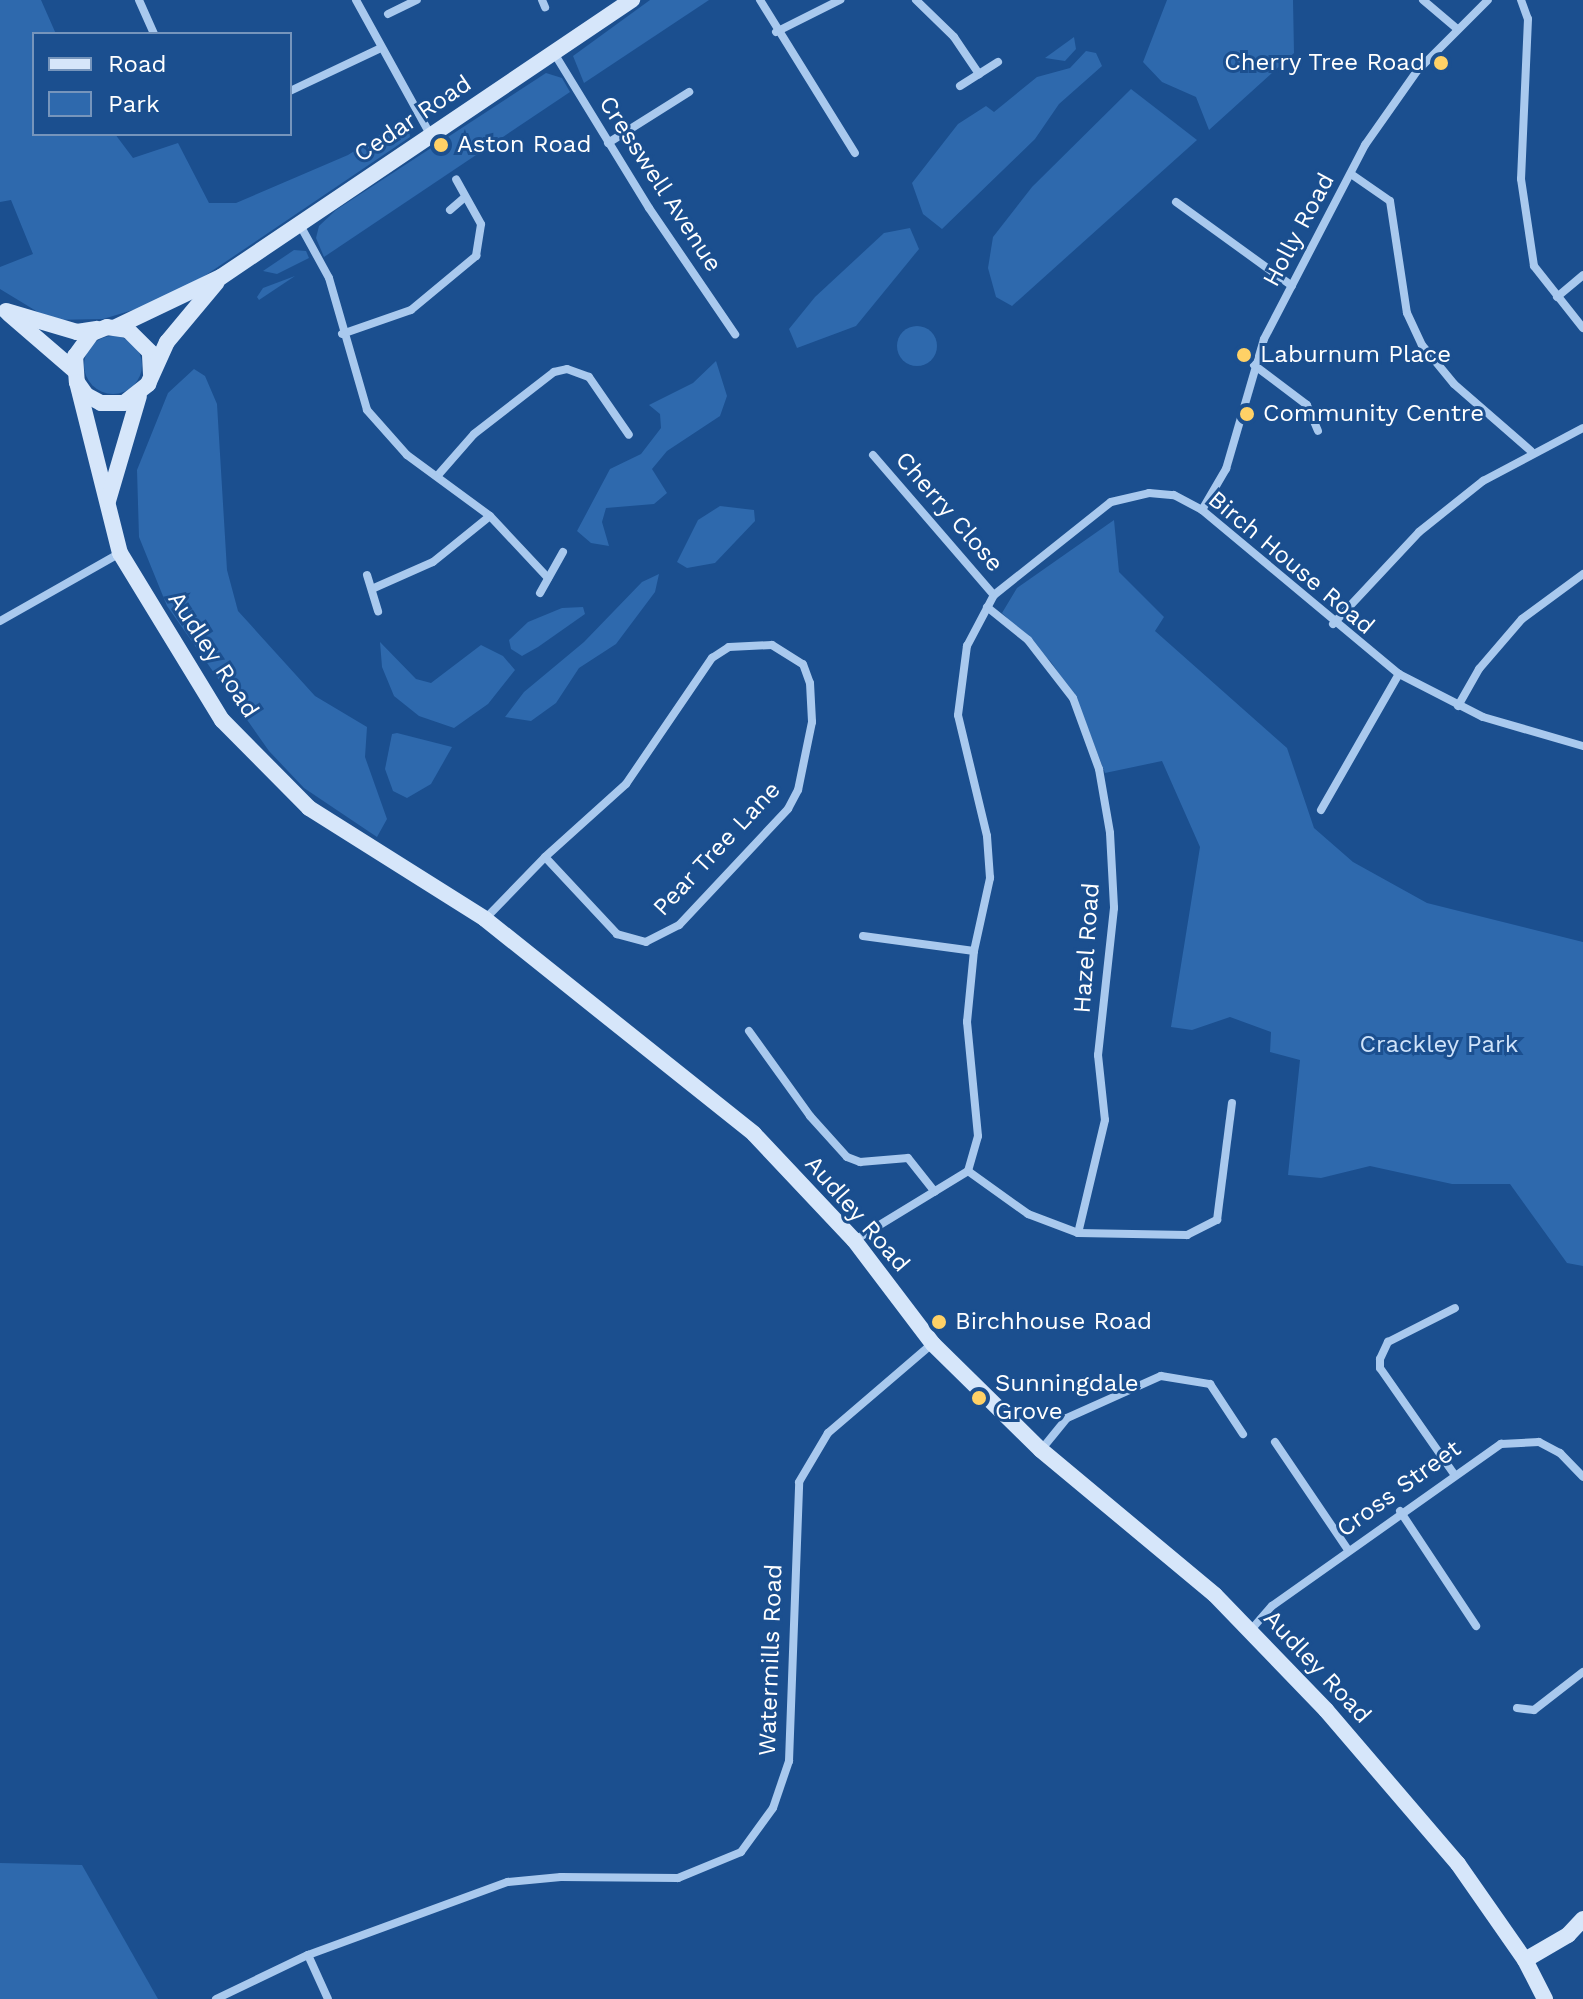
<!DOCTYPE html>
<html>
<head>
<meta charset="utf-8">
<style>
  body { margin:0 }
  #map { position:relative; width:1583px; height:1999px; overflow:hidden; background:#1b4f8f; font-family:"Work Sans",sans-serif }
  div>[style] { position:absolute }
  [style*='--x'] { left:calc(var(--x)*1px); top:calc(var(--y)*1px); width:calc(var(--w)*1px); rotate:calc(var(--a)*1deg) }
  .green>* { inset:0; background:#2e69ad }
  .round { border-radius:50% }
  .street>* { height:8px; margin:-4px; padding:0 4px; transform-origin:4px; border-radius:4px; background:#a9c9ee }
  .secondary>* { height:16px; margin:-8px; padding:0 8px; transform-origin:8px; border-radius:8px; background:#d6e6fa }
  .dots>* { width:22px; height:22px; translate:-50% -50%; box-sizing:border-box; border:4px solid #1b4f8f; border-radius:50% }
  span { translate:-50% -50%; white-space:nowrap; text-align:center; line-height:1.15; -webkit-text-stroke:6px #1b4f8f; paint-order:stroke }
  .poi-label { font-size:24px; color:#fff }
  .right { translate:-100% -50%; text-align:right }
  .left { translate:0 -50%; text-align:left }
  .street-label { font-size:24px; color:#fff }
  .park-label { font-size:24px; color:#cfe3fa }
  .legend { position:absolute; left:32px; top:32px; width:260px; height:104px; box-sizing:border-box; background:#1b4f8f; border:2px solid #7695bc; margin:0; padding:10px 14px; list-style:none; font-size:24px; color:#fff }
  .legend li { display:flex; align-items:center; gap:16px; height:40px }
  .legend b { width:40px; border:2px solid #7695bc }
</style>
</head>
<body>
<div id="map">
  <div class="green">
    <i style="clip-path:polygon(0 0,41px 0,56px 34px,34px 34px,34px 134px,115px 134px,133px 158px,178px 143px,209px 203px,236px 203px,348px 155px,408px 117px,410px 137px,203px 277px,143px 307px,103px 319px,51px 320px,0 289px,0 267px,33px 254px,11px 200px,0 202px)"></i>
    <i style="clip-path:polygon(650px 0,709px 0,584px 83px,573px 56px)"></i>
    <i style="clip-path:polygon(1167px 0,1293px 0,1294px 53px,1209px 130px,1196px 97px,1162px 82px,1143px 62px)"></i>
    <i style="clip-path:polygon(1074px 37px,1076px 49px,1065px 61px,1045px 58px)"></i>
    <i style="clip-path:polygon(1086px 51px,1096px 53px,1102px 66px,1059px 104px,1035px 139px,942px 229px,923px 214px,912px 183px,958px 124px,986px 106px,994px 112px,1037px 77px,1070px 68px)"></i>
    <i style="clip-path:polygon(546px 73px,562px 78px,570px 92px,324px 257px,316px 238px,319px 226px,336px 210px)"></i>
    <i style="clip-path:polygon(1131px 89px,1197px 140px,1012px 306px,996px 297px,988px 268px,993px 237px,1032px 187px)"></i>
    <i style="clip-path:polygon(910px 228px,919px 249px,856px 326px,797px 348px,789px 329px,815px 297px,884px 233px)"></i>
    <i style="clip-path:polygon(294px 250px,306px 251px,309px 258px,277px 274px,263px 271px)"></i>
    <i style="clip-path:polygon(295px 276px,259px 300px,257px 297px,263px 288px)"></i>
    <i class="round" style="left:897px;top:326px;width:40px;height:40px"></i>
    <i class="round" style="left:84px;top:336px;width:58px;height:58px"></i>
    <i style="clip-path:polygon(716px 361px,727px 396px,720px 416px,667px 451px,652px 469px,667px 493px,654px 504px,606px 508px,602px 522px,609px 546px,591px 543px,577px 531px,610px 469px,641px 454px,661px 428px,660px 414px,649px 405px,693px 383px)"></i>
    <i style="clip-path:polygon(194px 369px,205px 376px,217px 404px,227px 570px,238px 611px,315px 696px,367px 727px,365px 757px,387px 819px,377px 837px,304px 788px,269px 751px,167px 606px,139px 537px,137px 470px,168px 393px)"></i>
    <i style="clip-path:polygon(720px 506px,754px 510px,755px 521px,715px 563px,687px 568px,677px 562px,698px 520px)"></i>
    <i style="clip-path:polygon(1114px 520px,1119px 572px,1164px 617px,1155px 631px,1287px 748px,1314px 828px,1353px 862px,1427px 903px,1583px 942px,1583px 1266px,1567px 1263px,1510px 1184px,1452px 1184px,1370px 1166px,1321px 1178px,1288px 1175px,1300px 1060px,1270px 1052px,1271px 1032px,1230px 1017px,1192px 1030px,1171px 1027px,1200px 847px,1162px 761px,1105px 773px,1077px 700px,1051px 662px,1002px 613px,1017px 588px)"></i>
    <i style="clip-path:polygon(659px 574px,655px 592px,616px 644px,579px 668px,556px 703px,531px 721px,505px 717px,524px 692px,584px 642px,642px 582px)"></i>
    <i style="clip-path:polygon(583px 607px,585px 614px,538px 647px,522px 656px,511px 649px,509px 640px,528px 622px,562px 608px)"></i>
    <i style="clip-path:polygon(380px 642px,416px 679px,431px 683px,481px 645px,503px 656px,515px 670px,488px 704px,454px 728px,419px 716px,394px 696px,382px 667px)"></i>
    <i style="clip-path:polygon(397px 733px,452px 747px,431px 784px,407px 798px,393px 791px,385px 769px,392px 734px)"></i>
    <i style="clip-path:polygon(0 1863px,82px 1865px,158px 1999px,0 1999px)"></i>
  </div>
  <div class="street">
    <i style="--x:139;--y:0;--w:37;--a:66"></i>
    <i style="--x:356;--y:0;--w:155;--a:61.1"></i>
    <i style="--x:542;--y:0;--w:8;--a:67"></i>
    <i style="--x:760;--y:0;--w:180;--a:58.2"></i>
    <i style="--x:916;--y:0;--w:53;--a:44.2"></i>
    <i style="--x:954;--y:37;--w:45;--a:56"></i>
    <i style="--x:1423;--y:0;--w:43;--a:40.3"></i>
    <i style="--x:1521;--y:0;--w:20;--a:70"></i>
    <i style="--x:1528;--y:19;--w:160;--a:92.5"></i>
    <i style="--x:1521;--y:179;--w:88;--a:81.5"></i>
    <i style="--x:1534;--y:266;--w:79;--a:51.7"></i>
    <i style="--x:388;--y:14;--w:32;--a:-26"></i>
    <i style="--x:776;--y:32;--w:72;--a:-26.6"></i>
    <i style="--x:554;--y:53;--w:182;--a:58.5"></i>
    <i style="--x:649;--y:208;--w:153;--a:55.7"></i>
    <i style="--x:960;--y:86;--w:45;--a:-32.3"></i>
    <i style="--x:290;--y:91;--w:98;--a:-25.3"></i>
    <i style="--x:608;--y:143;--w:96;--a:-32.2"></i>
    <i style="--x:1351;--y:174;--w:47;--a:34.7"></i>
    <i style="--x:1390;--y:201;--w:113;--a:81.4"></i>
    <i style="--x:1407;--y:313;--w:35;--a:65"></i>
    <i style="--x:1422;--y:345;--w:50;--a:50.6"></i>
    <i style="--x:1454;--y:384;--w:102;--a:41"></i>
    <i style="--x:1176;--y:202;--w:143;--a:35.9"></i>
    <i style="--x:450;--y:210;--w:18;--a:-41"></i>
    <i style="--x:300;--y:225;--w:60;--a:61.3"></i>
    <i style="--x:329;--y:278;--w:137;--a:73.9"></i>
    <i style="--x:367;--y:410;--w:60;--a:48.4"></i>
    <i style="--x:407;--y:455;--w:103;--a:36.3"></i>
    <i style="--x:490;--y:516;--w:85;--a:46.9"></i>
    <i style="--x:1557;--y:297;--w:34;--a:-40"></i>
    <i style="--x:342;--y:334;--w:73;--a:-19.2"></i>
    <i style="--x:411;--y:310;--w:85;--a:-39.7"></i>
    <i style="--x:476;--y:256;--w:32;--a:-81"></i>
    <i style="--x:481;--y:224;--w:51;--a:-119.1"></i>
    <i style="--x:1254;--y:365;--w:66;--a:37"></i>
    <i style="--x:1307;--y:405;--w:28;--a:67"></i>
    <i style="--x:873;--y:455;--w:185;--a:49.2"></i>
    <i style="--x:439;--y:474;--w:53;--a:-48.8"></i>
    <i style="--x:474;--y:434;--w:101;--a:-37.8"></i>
    <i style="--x:554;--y:372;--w:13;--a:-13"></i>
    <i style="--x:567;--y:369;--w:23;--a:20"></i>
    <i style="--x:589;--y:377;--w:70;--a:55.4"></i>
    <i style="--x:1202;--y:510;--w:48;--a:-59.7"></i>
    <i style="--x:1226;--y:469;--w:135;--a:-73.7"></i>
    <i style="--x:1264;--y:339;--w:219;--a:-62.5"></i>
    <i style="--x:1365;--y:145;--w:90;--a:-54.9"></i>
    <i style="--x:1417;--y:71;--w:100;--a:-45"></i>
    <i style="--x:367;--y:575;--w:38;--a:73"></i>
    <i style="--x:374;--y:588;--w:64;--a:-23.8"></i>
    <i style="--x:433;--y:562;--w:73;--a:-38.9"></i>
    <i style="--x:540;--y:593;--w:47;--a:-60.7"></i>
    <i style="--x:987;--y:607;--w:53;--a:38.8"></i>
    <i style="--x:1028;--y:640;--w:73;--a:52.2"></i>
    <i style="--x:1073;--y:698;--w:76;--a:69.9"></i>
    <i style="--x:1099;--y:769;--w:65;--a:80.2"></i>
    <i style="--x:1110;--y:833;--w:75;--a:86.9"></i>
    <i style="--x:1114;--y:908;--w:148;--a:96.2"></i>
    <i style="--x:1098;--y:1055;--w:65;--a:83.9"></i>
    <i style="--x:1105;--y:1120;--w:116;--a:103.4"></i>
    <i style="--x:0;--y:621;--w:138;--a:-29.5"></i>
    <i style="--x:1333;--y:624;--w:126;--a:-46.9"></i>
    <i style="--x:1419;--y:532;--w:82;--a:-38.6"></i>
    <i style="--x:1483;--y:481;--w:113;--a:-27.9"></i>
    <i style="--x:1458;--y:706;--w:43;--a:-60.4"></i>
    <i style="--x:1479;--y:669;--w:66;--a:-49.3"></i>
    <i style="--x:1522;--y:619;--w:76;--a:-36.4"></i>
    <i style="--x:1321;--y:810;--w:157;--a:-60.2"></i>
    <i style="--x:485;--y:919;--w:86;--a:-45.9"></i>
    <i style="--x:545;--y:857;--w:109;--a:-42"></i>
    <i style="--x:626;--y:784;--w:153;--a:-55.7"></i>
    <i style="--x:712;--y:658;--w:20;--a:-33"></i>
    <i style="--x:729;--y:647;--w:43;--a:-2.7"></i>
    <i style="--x:772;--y:645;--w:36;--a:32"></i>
    <i style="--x:803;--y:664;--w:20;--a:70"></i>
    <i style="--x:810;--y:683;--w:39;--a:87"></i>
    <i style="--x:812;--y:722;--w:69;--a:101.6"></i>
    <i style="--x:798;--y:790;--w:21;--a:118"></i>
    <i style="--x:788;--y:809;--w:159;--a:133.2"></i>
    <i style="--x:679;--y:925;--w:37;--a:153"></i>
    <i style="--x:646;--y:942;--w:30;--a:-165"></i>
    <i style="--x:617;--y:934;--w:105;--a:-133.1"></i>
    <i style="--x:863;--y:936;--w:112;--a:7.7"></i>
    <i style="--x:749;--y:1031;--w:105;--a:54.3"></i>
    <i style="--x:810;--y:1116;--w:55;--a:47.9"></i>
    <i style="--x:847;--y:1157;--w:14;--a:21"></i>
    <i style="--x:860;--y:1162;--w:48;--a:-4.8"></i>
    <i style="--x:908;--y:1158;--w:43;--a:51.5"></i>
    <i style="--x:968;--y:1171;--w:74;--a:35.6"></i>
    <i style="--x:1028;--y:1214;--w:53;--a:20.8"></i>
    <i style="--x:1078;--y:1233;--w:109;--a:1.1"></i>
    <i style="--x:1187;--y:1235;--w:34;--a:-27"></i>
    <i style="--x:1217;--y:1220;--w:118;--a:-82.7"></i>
    <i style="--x:855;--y:1240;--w:132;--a:-31.4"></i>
    <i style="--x:968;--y:1171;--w:36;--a:-74"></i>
    <i style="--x:978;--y:1136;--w:115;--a:-95.5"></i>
    <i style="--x:967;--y:1022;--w:71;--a:-84.4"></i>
    <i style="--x:974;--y:951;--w:75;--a:-77.6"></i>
    <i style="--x:990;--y:878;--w:42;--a:-94.1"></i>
    <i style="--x:987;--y:836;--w:124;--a:-103.5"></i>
    <i style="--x:958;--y:715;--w:70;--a:-82.6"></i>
    <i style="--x:967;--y:646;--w:58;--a:-62.1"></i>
    <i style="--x:994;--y:595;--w:149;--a:-38.5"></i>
    <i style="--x:1111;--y:502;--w:39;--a:-13"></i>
    <i style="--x:1149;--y:493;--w:25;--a:5"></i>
    <i style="--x:1174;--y:495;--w:32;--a:28"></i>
    <i style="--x:1202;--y:510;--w:256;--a:39.8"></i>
    <i style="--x:1399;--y:674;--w:94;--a:27.1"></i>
    <i style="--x:1483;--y:717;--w:104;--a:16.2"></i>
    <i style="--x:1275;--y:1442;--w:130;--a:55.9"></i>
    <i style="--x:1041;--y:1450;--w:41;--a:-50.9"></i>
    <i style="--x:1067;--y:1418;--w:103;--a:-24.1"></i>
    <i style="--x:1161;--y:1376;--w:50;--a:9.3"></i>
    <i style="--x:1210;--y:1384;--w:60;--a:56.6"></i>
    <i style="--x:1454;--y:1474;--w:129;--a:-124.9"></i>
    <i style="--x:1380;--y:1368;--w:9;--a:-90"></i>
    <i style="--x:1380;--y:1359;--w:19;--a:-65"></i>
    <i style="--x:1388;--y:1342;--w:75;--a:-26.9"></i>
    <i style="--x:1400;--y:1511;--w:138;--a:56.5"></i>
    <i style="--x:1250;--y:1631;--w:33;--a:-49"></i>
    <i style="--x:1272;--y:1606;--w:281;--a:-35.3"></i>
    <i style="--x:1501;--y:1444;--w:38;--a:-3"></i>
    <i style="--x:1539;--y:1442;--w:24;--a:28"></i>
    <i style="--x:1560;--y:1453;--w:33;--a:46"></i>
    <i style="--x:1517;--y:1708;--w:17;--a:7"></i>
    <i style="--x:1534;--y:1710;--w:62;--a:-37.8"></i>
    <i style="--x:308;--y:1955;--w:48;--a:65.6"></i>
    <i style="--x:216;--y:1999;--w:102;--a:-25.6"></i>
    <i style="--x:308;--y:1955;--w:213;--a:-20.1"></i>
    <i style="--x:508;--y:1882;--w:53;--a:-5.4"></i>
    <i style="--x:561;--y:1877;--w:117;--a:0.5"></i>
    <i style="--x:678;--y:1878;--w:68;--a:-22.4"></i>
    <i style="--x:741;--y:1852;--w:54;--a:-54"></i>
    <i style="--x:773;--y:1808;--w:50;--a:-71.2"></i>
    <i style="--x:789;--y:1761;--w:279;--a:-87.9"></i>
    <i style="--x:799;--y:1482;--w:57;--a:-59.4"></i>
    <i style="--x:828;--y:1433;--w:137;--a:-40.6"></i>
  </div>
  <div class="secondary">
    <i style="--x:6;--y:311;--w:74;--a:16.5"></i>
    <i style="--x:77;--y:332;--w:20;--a:-9"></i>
    <i style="--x:9;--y:314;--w:86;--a:40.7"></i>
    <i style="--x:116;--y:327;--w:116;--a:-25.5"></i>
    <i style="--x:221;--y:277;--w:496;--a:-34"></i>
    <i style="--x:151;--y:374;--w:22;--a:-93"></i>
    <i style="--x:150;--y:352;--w:31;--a:-135"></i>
    <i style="--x:128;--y:330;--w:21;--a:-172"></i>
    <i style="--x:107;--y:327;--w:16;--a:158"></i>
    <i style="--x:92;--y:333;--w:29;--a:126"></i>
    <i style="--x:75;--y:356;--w:26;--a:86"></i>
    <i style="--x:77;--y:382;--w:16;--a:55"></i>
    <i style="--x:86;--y:395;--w:17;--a:28"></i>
    <i style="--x:101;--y:403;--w:23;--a:0"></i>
    <i style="--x:124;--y:403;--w:31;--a:-38"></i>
    <i style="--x:148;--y:384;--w:46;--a:-65.7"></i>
    <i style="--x:167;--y:342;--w:78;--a:-50.2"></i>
    <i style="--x:77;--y:382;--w:176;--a:75.9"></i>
    <i style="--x:120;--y:553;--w:196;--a:58.6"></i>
    <i style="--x:222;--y:720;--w:124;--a:45.3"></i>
    <i style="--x:309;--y:808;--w:208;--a:32.2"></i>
    <i style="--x:485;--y:919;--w:344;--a:38.6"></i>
    <i style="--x:754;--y:1134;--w:146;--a:46.7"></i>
    <i style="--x:854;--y:1240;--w:131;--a:52.8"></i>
    <i style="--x:933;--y:1344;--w:151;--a:44.5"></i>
    <i style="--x:1041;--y:1450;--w:226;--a:39.8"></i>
    <i style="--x:1215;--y:1595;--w:160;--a:46"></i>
    <i style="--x:1326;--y:1710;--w:203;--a:49.4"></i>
    <i style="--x:1458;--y:1864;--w:117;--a:55.1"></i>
    <i style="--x:1525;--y:1960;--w:44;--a:62.9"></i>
    <i style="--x:108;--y:501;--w:109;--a:-73.6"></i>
    <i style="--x:1525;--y:1960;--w:50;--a:-30.2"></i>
    <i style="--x:1568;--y:1935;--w:22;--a:-47"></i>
  </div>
  <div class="dots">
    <i style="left:1441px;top:63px;background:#ffd166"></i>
    <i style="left:441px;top:145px;background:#ffd166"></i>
    <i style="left:1244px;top:355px;background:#ffd166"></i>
    <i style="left:1247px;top:414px;background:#ffd166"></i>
    <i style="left:939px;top:1322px;background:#ffd166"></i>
    <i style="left:979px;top:1398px;background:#ffd166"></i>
  </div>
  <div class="poi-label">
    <span class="right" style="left:1425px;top:63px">Cherry Tree Road</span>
    <span class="left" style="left:457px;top:145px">Aston Road</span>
    <span class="left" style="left:1260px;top:355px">Laburnum Place</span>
    <span class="left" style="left:1263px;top:414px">Community Centre</span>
    <span class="left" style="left:955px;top:1322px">Birchhouse Road</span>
    <span class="left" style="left:995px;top:1398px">Sunningdale<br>Grove</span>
  </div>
  <div class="street-label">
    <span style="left:413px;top:119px;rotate:-34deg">Cedar Road</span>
    <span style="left:660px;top:184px;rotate:57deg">Cresswell Avenue</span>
    <span style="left:1299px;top:230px;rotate:-62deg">Holly Road</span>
    <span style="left:949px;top:512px;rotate:49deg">Cherry Close</span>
    <span style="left:1291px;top:563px;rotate:40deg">Birch House Road</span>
    <span style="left:213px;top:655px;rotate:57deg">Audley Road</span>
    <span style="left:717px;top:849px;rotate:-47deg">Pear Tree Lane</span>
    <span style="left:1087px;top:948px;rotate:-86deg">Hazel Road</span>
    <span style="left:857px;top:1214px;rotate:49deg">Audley Road</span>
    <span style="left:1399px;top:1489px;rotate:-36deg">Cross Street</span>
    <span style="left:771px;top:1660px;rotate:-88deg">Watermills Road</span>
    <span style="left:1317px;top:1667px;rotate:47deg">Audley Road</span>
  </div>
  <div class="park-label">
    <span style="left:1439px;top:1045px">Crackley Park</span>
  </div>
  <ul class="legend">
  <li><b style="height:10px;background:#d6e6fa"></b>Road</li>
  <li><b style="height:22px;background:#2e69ad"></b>Park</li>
  </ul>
</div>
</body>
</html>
